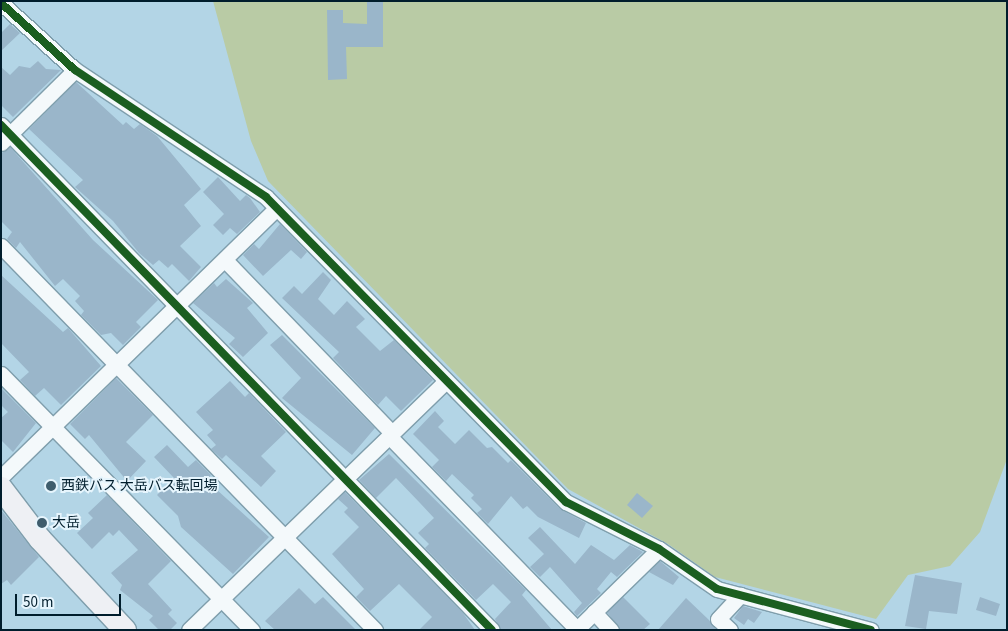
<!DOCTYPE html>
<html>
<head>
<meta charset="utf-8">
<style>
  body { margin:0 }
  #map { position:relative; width:1008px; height:631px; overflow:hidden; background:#b3d5e6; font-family:"Source Sans 3","Noto Sans JP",sans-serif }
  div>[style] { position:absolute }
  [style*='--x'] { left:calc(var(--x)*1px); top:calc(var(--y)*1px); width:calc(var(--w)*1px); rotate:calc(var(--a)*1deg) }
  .green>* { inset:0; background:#b9cba5 }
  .building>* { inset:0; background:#9ab6ca }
  .roads { filter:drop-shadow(1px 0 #7f9eac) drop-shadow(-1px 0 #7f9eac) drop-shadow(0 1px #7f9eac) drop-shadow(0 -1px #7f9eac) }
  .minor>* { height:15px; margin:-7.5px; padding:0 7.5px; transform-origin:7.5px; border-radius:7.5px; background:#f4f9fb }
  .primary>* { height:22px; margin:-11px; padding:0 11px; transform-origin:11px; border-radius:11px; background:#eef0f4 }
  .cycleway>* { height:8px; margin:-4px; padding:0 4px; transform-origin:4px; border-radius:4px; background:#1b5e20 }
  .dots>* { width:14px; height:14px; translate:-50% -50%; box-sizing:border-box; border:2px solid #e6f5fd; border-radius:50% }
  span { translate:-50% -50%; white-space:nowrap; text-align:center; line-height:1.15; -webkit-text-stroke:4px #e6f5fd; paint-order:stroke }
  .poi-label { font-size:14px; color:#001d2c }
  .left { translate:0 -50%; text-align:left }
  .frame { position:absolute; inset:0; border:2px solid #001d2c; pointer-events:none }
  .scale { position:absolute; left:15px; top:594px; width:106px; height:22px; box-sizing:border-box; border:2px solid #001d2c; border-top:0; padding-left:6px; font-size:15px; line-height:18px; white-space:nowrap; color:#001d2c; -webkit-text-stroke:4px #e6f5fd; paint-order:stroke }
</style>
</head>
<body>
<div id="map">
  <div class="green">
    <i style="clip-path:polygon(213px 1px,1007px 1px,1007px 459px,980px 532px,950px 566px,908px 575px,876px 619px,715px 577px,668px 544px,568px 489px,268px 181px,251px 141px)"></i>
  </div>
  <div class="building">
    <i style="clip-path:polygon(367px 1px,383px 1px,383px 47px,346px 47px,347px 79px,328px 80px,327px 10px,343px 10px,343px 23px,367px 24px)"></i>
    <i style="clip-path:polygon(10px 24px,20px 33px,1px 51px,1px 33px)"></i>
    <i style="clip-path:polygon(38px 61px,46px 69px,61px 70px,13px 117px,1px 105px,1px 67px,10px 75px,19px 66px,30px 68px)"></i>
    <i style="clip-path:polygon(76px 82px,123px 125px,126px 122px,134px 129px,140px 124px,157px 136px,201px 189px,184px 205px,201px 226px,180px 246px,201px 267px,189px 281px,172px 264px,168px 268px,159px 260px,153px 265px,139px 253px,113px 221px,75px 187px,83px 180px,29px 129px)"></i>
    <i style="clip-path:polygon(10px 147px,93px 240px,158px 300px,136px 322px,141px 327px,123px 345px,111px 333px,101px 335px,81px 315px,84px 311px,75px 301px,80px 296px,63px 279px,55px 286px,20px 242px,16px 248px,7px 239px,12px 232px,1px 221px,1px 154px)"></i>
    <i style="clip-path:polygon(218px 177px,240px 201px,246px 195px,250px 198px,260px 212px,237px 234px,230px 228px,223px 235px,213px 225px,224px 214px,203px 192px)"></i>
    <i style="clip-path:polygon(280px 224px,307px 252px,301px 259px,291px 250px,263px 276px,243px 255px,254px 244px,259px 249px)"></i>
    <i style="clip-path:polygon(323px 272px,331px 280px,318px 299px,334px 315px,347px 301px,365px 319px,356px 327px,380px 351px,394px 340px,433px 380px,401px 411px,386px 396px,378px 405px,333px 358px,339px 352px,282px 298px,294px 286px,302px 294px)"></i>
    <i style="clip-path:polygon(1px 275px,63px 332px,68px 328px,101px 366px,61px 405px,44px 388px,35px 396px,20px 380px,29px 372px,1px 343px)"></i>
    <i style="clip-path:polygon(226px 279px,253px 303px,247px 308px,268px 333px,243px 357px,229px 344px,235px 338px,193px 303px,214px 283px,217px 287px)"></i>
    <i style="clip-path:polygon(282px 335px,375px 428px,352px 455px,282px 398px,301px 378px,270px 345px)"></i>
    <i style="clip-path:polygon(116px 378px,153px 415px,126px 442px,146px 461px,127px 481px,89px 435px,85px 439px,70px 424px)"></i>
    <i style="clip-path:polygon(230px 381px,245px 397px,249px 393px,286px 432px,261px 456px,276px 471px,261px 487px,226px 455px,222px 459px,211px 449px,216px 445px,207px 435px,213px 430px,196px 412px)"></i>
    <i style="clip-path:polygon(1px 388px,36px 423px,13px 452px,1px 440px,1px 418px,8px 412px,1px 405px)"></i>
    <i style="clip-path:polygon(435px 411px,444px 421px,438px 427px,455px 444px,469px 430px,487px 448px,492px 447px,508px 463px,511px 460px,560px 509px,586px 523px,579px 538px,538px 517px,527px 506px,523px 509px,511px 496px,488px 524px,477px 513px,482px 509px,471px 498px,474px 495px,452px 474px,446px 481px,432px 467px,439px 460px,413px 434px)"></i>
    <i style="clip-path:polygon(167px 445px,188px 467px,196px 460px,211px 475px,206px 480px,269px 537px,233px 574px,181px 527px,178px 516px,157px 495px,174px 478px,154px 457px)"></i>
    <i style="clip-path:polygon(389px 454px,526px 590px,522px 595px,552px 630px,501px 630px,495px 619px,511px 602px,493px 584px,476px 600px,425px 548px,429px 544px,418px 533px,434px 518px,420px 503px,396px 478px,376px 498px,359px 480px)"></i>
    <i style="clip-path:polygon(345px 492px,463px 613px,475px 630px,419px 630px,432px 617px,399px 584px,370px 611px,356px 597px,364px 589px,332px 554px,359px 527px,344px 512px,348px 508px,338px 499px)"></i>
    <i style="clip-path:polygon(637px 493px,653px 506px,642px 518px,627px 505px)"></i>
    <i style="clip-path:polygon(107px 495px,171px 561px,148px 584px,172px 610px,168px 614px,177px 623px,170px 630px,159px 630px,149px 620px,153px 616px,120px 590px,122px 585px,111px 573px,138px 550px,119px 530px,113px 536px,109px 532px,92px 549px,77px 533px,93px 518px,88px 513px)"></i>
    <i style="clip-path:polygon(1px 510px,39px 557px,11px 585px,7px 580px,1px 584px)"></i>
    <i style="clip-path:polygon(540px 527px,575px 564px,591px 545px,614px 560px,630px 545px,643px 552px,617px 577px,611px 572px,597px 589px,601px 593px,577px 616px,574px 612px,582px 603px,550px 567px,540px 577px,530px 567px,544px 554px,528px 538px)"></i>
    <i style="clip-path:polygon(660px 561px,679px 577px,673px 585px,649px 572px)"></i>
    <i style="clip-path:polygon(915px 575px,962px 583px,957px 614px,929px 611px,926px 629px,905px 626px)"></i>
    <i style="clip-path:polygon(299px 588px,315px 604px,323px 597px,356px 630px,275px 630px,265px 621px)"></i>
    <i style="clip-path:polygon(623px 597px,650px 624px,643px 630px,620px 630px,607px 612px)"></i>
    <i style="clip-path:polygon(980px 597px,1000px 604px,996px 616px,976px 610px)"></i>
    <i style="clip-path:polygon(686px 598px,709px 620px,716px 630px,658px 630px)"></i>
    <i style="clip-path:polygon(743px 606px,762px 612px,754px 623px,748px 619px,744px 625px,734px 618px)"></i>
  </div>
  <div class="roads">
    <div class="minor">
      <i style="--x:1;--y:3;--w:100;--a:42.2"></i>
      <i style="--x:75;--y:70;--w:229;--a:33.6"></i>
      <i style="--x:266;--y:197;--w:428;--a:45.5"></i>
      <i style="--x:566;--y:502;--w:104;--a:26.8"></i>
      <i style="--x:659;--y:549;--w:70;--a:34.6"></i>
      <i style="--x:717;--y:589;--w:159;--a:14.9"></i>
      <i style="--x:1;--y:125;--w:704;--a:45.81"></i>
      <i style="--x:1;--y:143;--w:104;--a:-44.6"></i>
      <i style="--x:1;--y:246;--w:536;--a:45.76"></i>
      <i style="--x:225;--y:260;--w:240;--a:46"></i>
      <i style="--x:1;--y:374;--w:359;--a:45.6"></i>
      <i style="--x:389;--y:436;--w:269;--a:45.8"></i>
      <i style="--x:1;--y:477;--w:385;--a:-44.3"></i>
      <i style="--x:594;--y:612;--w:25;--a:47"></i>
      <i style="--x:189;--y:630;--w:358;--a:-44.1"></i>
      <i style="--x:576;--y:630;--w:116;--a:-44.3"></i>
      <i style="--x:730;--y:630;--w:16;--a:-137"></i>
      <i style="--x:718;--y:619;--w:33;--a:-47"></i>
    </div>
    <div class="primary">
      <i style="--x:1;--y:488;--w:64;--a:52.6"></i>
      <i style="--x:40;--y:539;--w:125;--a:47"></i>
    </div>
  </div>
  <div class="cycleway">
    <i style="--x:1;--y:3;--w:100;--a:42.2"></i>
    <i style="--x:75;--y:70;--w:229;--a:33.6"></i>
    <i style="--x:266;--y:197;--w:428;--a:45.5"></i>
    <i style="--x:566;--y:502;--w:104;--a:26.8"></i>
    <i style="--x:659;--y:549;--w:70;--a:34.6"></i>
    <i style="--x:717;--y:589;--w:159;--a:14.9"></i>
    <i style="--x:1;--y:125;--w:704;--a:45.81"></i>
  </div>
  <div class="dots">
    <i style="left:51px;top:486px;background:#3f5d6d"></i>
    <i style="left:42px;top:523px;background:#3f5d6d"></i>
  </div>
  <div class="poi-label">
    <span class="left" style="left:61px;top:486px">西鉄バス 大岳バス転回場</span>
    <span class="left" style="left:52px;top:523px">大岳</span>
  </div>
  <div class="frame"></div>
  <div class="scale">50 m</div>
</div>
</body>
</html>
